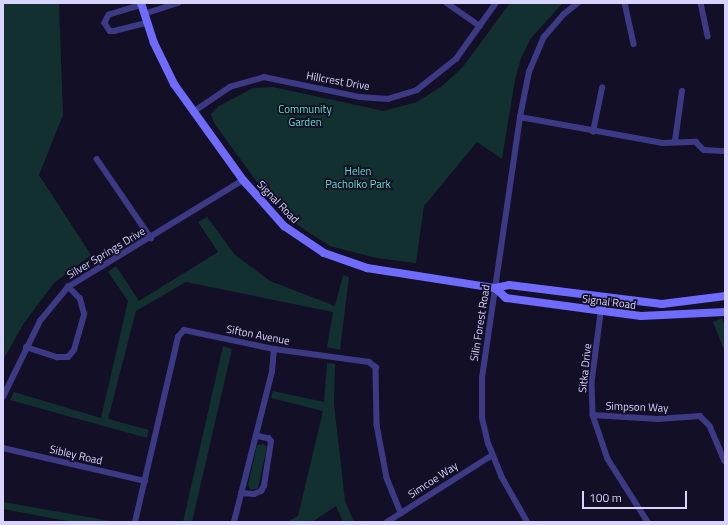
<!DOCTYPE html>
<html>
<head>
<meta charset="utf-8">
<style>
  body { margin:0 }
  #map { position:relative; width:728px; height:525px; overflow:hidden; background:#130f26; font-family:"Titillium Web",sans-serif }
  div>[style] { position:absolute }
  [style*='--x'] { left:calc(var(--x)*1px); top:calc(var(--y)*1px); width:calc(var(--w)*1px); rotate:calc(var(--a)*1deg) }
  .green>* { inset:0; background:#12302f }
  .street>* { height:5.5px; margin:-2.75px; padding:0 2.75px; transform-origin:2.75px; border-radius:2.75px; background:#3d3a85 }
  .secondary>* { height:8px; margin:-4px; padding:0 4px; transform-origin:4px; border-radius:4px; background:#6f6bff }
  span { translate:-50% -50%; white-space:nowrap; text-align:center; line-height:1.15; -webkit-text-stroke:3.5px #130f26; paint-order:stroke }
  .street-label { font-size:11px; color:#d9d4ff }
  .park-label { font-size:11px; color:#5fe0c0 }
  .frame { position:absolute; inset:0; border:4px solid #d9d4ff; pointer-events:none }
  .scale { position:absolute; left:582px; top:491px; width:105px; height:18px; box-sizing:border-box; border:2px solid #d9d4ff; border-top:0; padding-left:5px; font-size:12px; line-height:14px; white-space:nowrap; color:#d9d4ff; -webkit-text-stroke:3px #130f26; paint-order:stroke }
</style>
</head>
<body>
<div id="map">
  <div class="green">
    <i style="clip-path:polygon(3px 3px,59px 3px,63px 115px,39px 175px,91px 255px,54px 283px,24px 323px,3px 360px)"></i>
    <i style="clip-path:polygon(510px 3px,563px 3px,531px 38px,521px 58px,515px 80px,502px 159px,477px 142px,424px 206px,416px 263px,376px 258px,330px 246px,293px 222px,259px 185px,214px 123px,211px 114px,219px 106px,253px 88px,273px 87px,384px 111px,417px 102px,442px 86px,462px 68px)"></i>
    <i style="clip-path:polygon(207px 217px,235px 255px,270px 281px,335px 306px,343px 275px,349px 277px,340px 350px,327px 347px,333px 312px,186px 282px,136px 311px,108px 419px,149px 430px,147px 438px,10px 400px,14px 392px,101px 418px,128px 301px,108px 272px,116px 266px,139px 301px,218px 252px,198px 222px)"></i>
    <i style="clip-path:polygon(722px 318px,725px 327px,725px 352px,713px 322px)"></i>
    <i style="clip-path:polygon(223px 346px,232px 349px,192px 522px,183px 522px)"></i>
    <i style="clip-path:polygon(327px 363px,335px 364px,334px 404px,342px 474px,345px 501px,354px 522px,343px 522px,336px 506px,312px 522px,287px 522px,298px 516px,323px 411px,271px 398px,273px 391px,324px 402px)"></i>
    <i style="clip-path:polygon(264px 444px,267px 447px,258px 488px,251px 490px,248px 485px,257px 445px)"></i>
    <i style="clip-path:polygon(3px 502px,116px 522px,72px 522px,3px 509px)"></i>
  </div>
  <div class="street">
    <i style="--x:447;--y:3;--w:40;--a:34.9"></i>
    <i style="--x:625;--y:3;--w:42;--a:77.6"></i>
    <i style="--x:701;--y:3;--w:34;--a:78"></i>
    <i style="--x:142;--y:5;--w:34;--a:163"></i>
    <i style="--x:109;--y:15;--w:9;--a:117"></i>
    <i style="--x:105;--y:23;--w:9;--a:58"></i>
    <i style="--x:110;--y:31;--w:4;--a:0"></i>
    <i style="--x:114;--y:31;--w:33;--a:-14"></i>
    <i style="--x:144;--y:14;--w:36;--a:-18"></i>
    <i style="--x:193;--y:112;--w:45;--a:-34"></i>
    <i style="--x:230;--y:87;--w:35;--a:-16"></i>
    <i style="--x:264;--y:77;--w:98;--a:11.8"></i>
    <i style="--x:360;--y:97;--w:28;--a:4"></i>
    <i style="--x:388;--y:99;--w:30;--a:-17"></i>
    <i style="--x:417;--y:90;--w:50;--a:-38.5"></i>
    <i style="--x:456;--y:59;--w:69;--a:-54.5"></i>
    <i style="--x:520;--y:117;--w:145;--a:10.3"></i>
    <i style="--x:663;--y:143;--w:33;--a:-2"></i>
    <i style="--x:696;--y:142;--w:11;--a:45"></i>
    <i style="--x:704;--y:150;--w:21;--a:3"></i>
    <i style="--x:593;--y:132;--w:45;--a:-78.4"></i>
    <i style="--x:675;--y:141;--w:50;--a:-82"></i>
    <i style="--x:97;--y:159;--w:96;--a:55.6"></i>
    <i style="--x:603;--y:298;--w:86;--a:97.4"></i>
    <i style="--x:592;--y:383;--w:32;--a:88"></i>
    <i style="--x:593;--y:415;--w:46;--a:71.2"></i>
    <i style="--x:608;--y:459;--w:75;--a:57.6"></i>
    <i style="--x:26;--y:347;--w:33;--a:18"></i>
    <i style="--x:57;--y:357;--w:11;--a:0"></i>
    <i style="--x:68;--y:357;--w:9;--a:-49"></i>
    <i style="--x:74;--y:350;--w:37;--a:-74"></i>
    <i style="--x:84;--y:314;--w:16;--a:-105"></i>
    <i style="--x:80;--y:299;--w:17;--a:-135"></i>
    <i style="--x:3;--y:397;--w:85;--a:-64"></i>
    <i style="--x:40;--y:321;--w:44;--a:-50.5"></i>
    <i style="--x:68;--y:287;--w:205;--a:-31.4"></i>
    <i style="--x:593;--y:415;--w:65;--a:3.5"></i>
    <i style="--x:658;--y:419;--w:42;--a:-4.1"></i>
    <i style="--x:700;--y:416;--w:14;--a:45"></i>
    <i style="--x:710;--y:426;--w:38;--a:67"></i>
    <i style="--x:3;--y:448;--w:146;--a:13.1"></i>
    <i style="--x:241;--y:493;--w:13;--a:4"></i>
    <i style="--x:254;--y:494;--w:8;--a:-23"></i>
    <i style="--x:261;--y:491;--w:6;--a:-59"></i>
    <i style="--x:264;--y:486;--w:45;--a:-81"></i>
    <i style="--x:271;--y:442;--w:4;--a:-124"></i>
    <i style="--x:269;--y:439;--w:13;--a:-167"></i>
    <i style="--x:135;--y:522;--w:190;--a:-76.9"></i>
    <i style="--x:178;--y:337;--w:9;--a:-49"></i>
    <i style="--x:184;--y:330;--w:92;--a:11.9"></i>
    <i style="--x:274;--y:349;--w:96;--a:7.8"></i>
    <i style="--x:369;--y:362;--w:9;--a:36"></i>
    <i style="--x:376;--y:367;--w:58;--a:89"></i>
    <i style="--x:377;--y:425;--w:54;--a:79.3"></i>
    <i style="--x:387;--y:478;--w:38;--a:68"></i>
    <i style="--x:234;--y:522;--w:155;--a:-75.8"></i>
    <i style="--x:272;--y:372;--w:23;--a:-85"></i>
    <i style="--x:387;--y:522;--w:123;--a:-32.4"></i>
    <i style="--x:527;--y:522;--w:51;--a:-119.6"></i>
    <i style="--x:502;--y:478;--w:37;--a:-112"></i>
    <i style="--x:488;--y:444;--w:27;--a:-103"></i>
    <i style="--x:482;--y:418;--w:40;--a:-90"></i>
    <i style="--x:482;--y:378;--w:264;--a:-81.7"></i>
    <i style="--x:520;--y:117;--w:46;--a:-78.7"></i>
    <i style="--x:529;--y:72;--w:38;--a:-67"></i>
    <i style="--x:544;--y:37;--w:29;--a:-49"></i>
    <i style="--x:563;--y:15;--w:19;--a:-39"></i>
  </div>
  <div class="secondary">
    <i style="--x:141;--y:3;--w:42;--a:72"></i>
    <i style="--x:154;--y:43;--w:46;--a:64"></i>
    <i style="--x:174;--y:84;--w:118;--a:54.3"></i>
    <i style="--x:243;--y:180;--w:62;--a:48.3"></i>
    <i style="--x:284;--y:226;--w:48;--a:34"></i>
    <i style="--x:324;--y:253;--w:46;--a:19.2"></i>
    <i style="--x:367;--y:268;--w:130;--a:8.9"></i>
    <i style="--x:495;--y:288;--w:14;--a:-12"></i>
    <i style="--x:509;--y:285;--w:154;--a:7.1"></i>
    <i style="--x:662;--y:304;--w:64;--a:-7.2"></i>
    <i style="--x:495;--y:288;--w:15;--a:42"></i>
    <i style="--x:506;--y:298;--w:136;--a:7.6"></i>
    <i style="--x:641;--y:316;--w:84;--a:-2.7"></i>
  </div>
  <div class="street-label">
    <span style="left:338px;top:81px;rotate:10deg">Hillcrest Drive</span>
    <span style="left:278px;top:202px;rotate:46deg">Signal Road</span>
    <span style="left:106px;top:253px;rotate:-31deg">Silver Springs Drive</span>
    <span style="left:609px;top:302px;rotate:7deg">Signal Road</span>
    <span style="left:480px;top:323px;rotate:-81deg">Silin Forest Road</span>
    <span style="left:258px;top:335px;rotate:11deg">Sifton Avenue</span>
    <span style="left:585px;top:368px;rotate:-84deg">Sitka Drive</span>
    <span style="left:637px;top:407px;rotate:2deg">Simpson Way</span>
    <span style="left:76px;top:455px;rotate:13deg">Sibley Road</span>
    <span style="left:433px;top:480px;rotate:-33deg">Simcoe Way</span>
  </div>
  <div class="park-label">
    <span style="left:305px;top:116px">Community<br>Garden</span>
    <span style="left:358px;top:178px">Helen<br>Pacholko Park</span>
  </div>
  <div class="frame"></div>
  <div class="scale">100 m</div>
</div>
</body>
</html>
